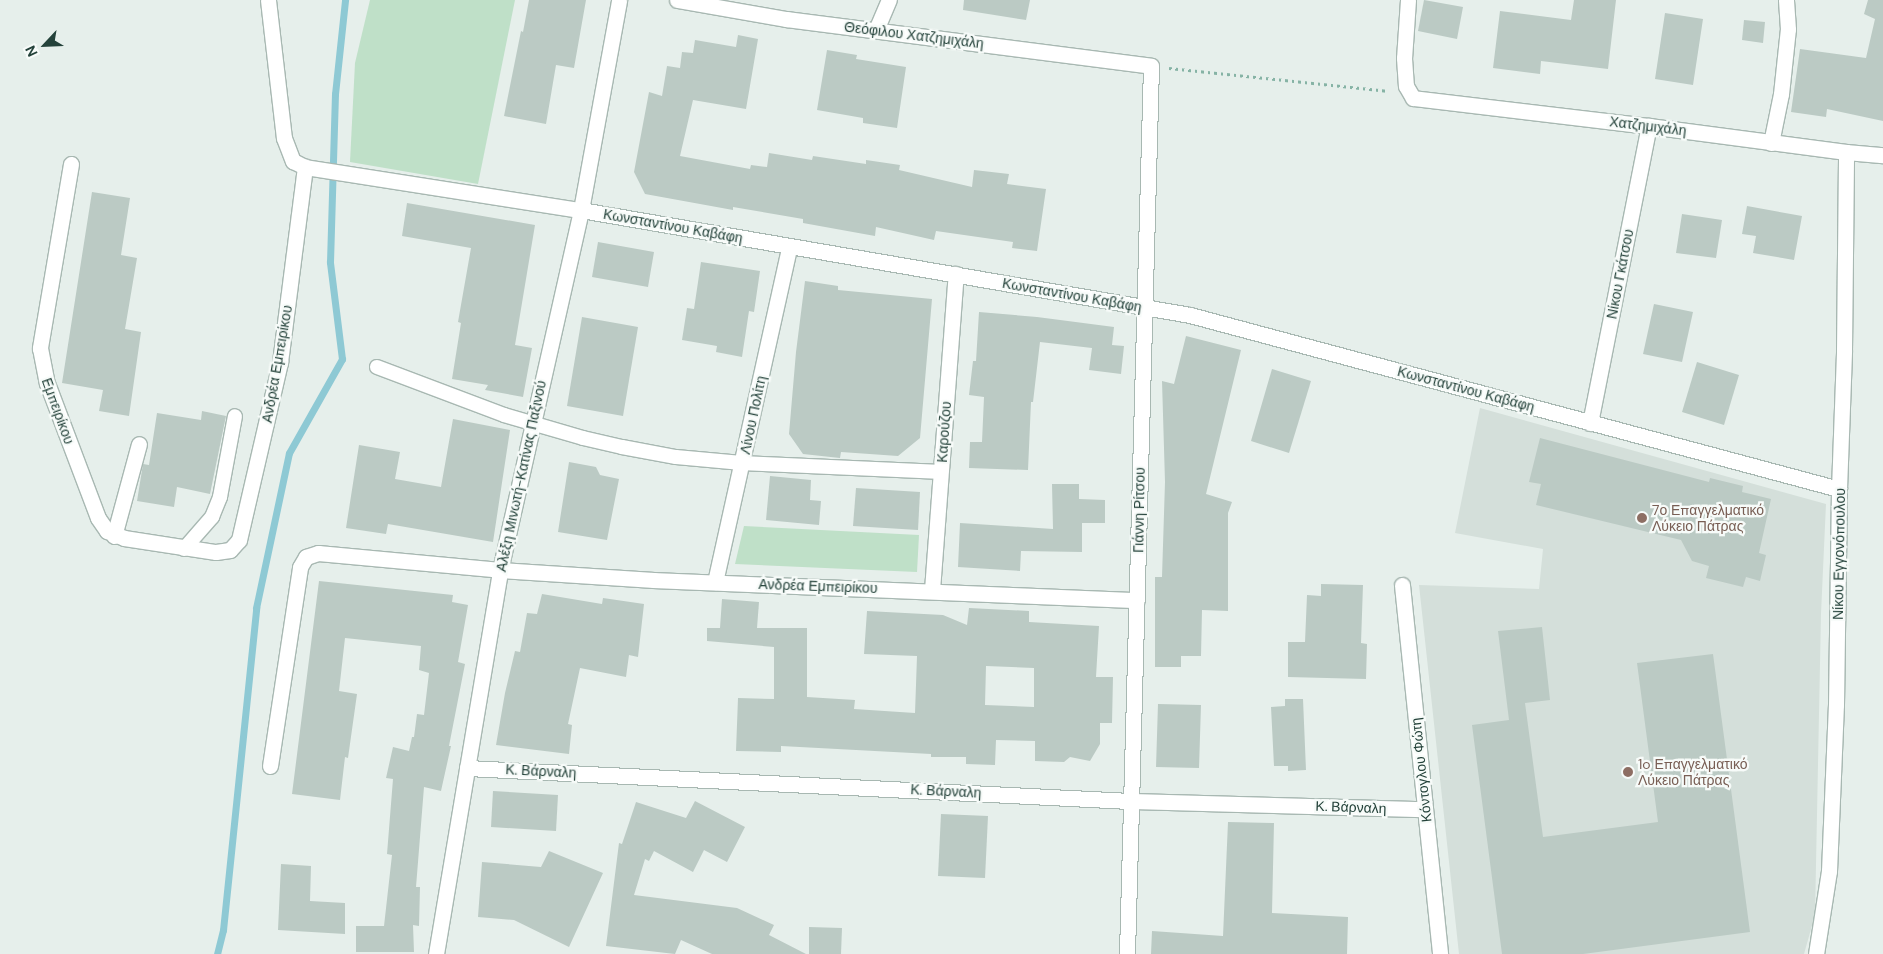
<!DOCTYPE html>
<html>
<head>
<meta charset="utf-8">
<style>
  body { margin:0 }
  #map { position:relative; width:1883px; height:954px; overflow:hidden; background:#e6efeb; font-family:"DM Sans",sans-serif }
  div>[style] { position:absolute }
  [style*='--x'] { left:calc(var(--x)*1px); top:calc(var(--y)*1px); width:calc(var(--w)*1px); rotate:calc(var(--a)*1deg) }
  .built>* { inset:0; background:#d4dfda }
  .green>* { inset:0; background:#bfe0c8 }
  .stream>* { height:7px; margin:-3.5px; padding:0 3.5px; transform-origin:3.5px; border-radius:3.5px; background:#8ec9d4 }
  .building>* { inset:0; background:#bbcac4 }
  .path>* { height:3px; margin-top:-1.5px; transform-origin:0; background:repeating-linear-gradient(90deg,#86b3a5 0 2.5px,transparent 0 6.5px) }
  .roads { filter:drop-shadow(1px 0 #a8b8b2) drop-shadow(-1px 0 #a8b8b2) drop-shadow(0 1px #a8b8b2) drop-shadow(0 -1px #a8b8b2) }
  .lane>* { height:14px; margin:-7px; padding:0 7px; transform-origin:7px; border-radius:7px; background:#fff }
  .street>* { height:15px; margin:-7.5px; padding:0 7.5px; transform-origin:7.5px; border-radius:7.5px; background:#fff }
  .dots>* { width:14px; height:14px; translate:-50% -50%; box-sizing:border-box; border:2px solid #f7fbf9; border-radius:50% }
  span { translate:-50% -50%; white-space:nowrap; text-align:center; line-height:1.15; -webkit-text-stroke:4.5px #f7fbf9; paint-order:stroke }
  .street-label { font-size:14px; color:#24423a }
  .education-label { font-size:14px; color:#785e54 }
  .left { translate:0 -50%; text-align:left }
  .north { position:absolute; left:20px; top:20px; width:50px; height:50px; -webkit-text-stroke:4px #f7fbf9; paint-order:stroke; rotate:245deg; font-size:14px; font-weight:700; line-height:20px; text-align:center; color:#24423a }
  .north::after { content:''; display:block; margin:auto; width:18px; height:22px; background:#24423a; clip-path:polygon(50% 0,100% 100%,50% 72%,0 100%) }
</style>
</head>
<body>
<div id="map">
  <div class="built">
    <i style="clip-path:polygon(1480px 408px,1826px 504px,1821px 614px,1815px 915px,1804px 954px,1459px 954px,1419px 585px,1539px 589px,1543px 549px,1455px 533px)"></i>
  </div>
  <div class="green">
    <i style="clip-path:polygon(370px 0,515px 0,478px 184px,350px 162px,355px 63px)"></i>
    <i style="clip-path:polygon(744px 526px,919px 535px,917px 572px,735px 564px)"></i>
  </div>
  <div class="stream">
    <i style="--x:217;--y:954;--w:25;--a:-76"></i>
    <i style="--x:223;--y:930;--w:324;--a:-84.1"></i>
    <i style="--x:256;--y:608;--w:158;--a:-78"></i>
    <i style="--x:289;--y:453;--w:108;--a:-60.6"></i>
    <i style="--x:342;--y:359;--w:98;--a:-97.1"></i>
    <i style="--x:330;--y:262;--w:168;--a:-88.3"></i>
    <i style="--x:335;--y:94;--w:95;--a:-83.9"></i>
  </div>
  <div class="building">
    <i style="clip-path:polygon(529px 0,586px 0,574px 68px,556px 65px,546px 124px,504px 116px,521px 31px,523px 32px)"></i>
    <i style="clip-path:polygon(964px 0,1030px 0,1026px 20px,963px 10px)"></i>
    <i style="clip-path:polygon(1424px 0,1463px 7px,1457px 39px,1418px 31px)"></i>
    <i style="clip-path:polygon(1574px 0,1616px 0,1608px 69px,1541px 61px,1540px 74px,1493px 68px,1500px 11px,1571px 20px)"></i>
    <i style="clip-path:polygon(1868px 0,1883px 0,1883px 121px,1827px 109px,1826px 117px,1791px 112px,1800px 49px,1866px 58px,1875px 19px,1864px 14px)"></i>
    <i style="clip-path:polygon(1665px 13px,1703px 19px,1693px 85px,1655px 79px)"></i>
    <i style="clip-path:polygon(1744px 20px,1765px 22px,1763px 43px,1742px 40px)"></i>
    <i style="clip-path:polygon(738px 35px,758px 39px,746px 109px,693px 100px,680px 156px,750px 169px,751px 165px,767px 167px,769px 153px,812px 160px,813px 156px,866px 164px,866px 160px,900px 165px,899px 170px,972px 187px,974px 170px,1009px 174px,1007px 184px,1046px 189px,1037px 251px,1012px 248px,1013px 242px,936px 231px,934px 240px,876px 227px,875px 236px,803px 223px,803px 219px,733px 207px,733px 210px,645px 194px,634px 172px,649px 92px,662px 96px,667px 66px,680px 68px,682px 52px,693px 53px,695px 40px,736px 47px)"></i>
    <i style="clip-path:polygon(827px 50px,857px 55px,856px 59px,906px 67px,897px 128px,863px 123px,863px 118px,817px 110px)"></i>
    <i style="clip-path:polygon(92px 192px,130px 198px,121px 255px,137px 258px,125px 329px,141px 332px,129px 416px,99px 411px,103px 390px,62px 383px)"></i>
    <i style="clip-path:polygon(407px 203px,535px 225px,515px 345px,532px 348px,523px 397px,485px 390px,488px 385px,452px 379px,461px 323px,458px 322px,471px 248px,402px 236px)"></i>
    <i style="clip-path:polygon(1747px 206px,1802px 216px,1794px 260px,1753px 253px,1756px 236px,1742px 234px)"></i>
    <i style="clip-path:polygon(1682px 214px,1722px 220px,1716px 258px,1676px 253px)"></i>
    <i style="clip-path:polygon(598px 242px,654px 252px,648px 287px,592px 277px)"></i>
    <i style="clip-path:polygon(701px 262px,760px 271px,754px 312px,749px 311px,742px 357px,716px 352px,717px 346px,682px 340px,687px 308px,694px 309px)"></i>
    <i style="clip-path:polygon(805px 281px,838px 286px,838px 290px,932px 299px,920px 438px,898px 456px,841px 452px,840px 458px,803px 454px,789px 434px,796px 352px)"></i>
    <i style="clip-path:polygon(1654px 304px,1693px 312px,1682px 362px,1643px 354px)"></i>
    <i style="clip-path:polygon(979px 312px,1037px 317px,1114px 327px,1112px 345px,1124px 346px,1121px 374px,1089px 370px,1092px 348px,1040px 342px,1033px 402px,1031px 402px,1028px 470px,969px 468px,970px 442px,982px 442px,984px 397px,969px 395px,973px 361px,976px 361px)"></i>
    <i style="clip-path:polygon(582px 317px,638px 327px,623px 416px,567px 406px)"></i>
    <i style="clip-path:polygon(1186px 336px,1241px 350px,1206px 494px,1232px 502px,1228px 513px,1228px 611px,1202px 610px,1201px 656px,1181px 656px,1181px 667px,1155px 667px,1155px 577px,1162px 577px,1165px 482px,1162px 381px,1174px 384px)"></i>
    <i style="clip-path:polygon(1697px 362px,1739px 375px,1724px 425px,1682px 412px)"></i>
    <i style="clip-path:polygon(1272px 369px,1311px 381px,1289px 453px,1251px 441px)"></i>
    <i style="clip-path:polygon(202px 411px,226px 416px,210px 494px,177px 487px,174px 507px,137px 501px,143px 464px,149px 465px,157px 413px,201px 420px)"></i>
    <i style="clip-path:polygon(453px 419px,510px 430px,493px 542px,388px 524px,386px 534px,346px 528px,359px 445px,400px 452px,395px 479px,441px 487px)"></i>
    <i style="clip-path:polygon(1540px 438px,1709px 482px,1710px 478px,1743px 486px,1742px 492px,1771px 499px,1759px 553px,1766px 555px,1760px 581px,1746px 577px,1743px 587px,1706px 578px,1709px 566px,1692px 561px,1681px 540px,1536px 505px,1541px 484px,1529px 482px)"></i>
    <i style="clip-path:polygon(569px 462px,596px 467px,600px 475px,619px 479px,607px 540px,558px 532px)"></i>
    <i style="clip-path:polygon(770px 476px,811px 480px,810px 500px,821px 501px,819px 525px,766px 520px)"></i>
    <i style="clip-path:polygon(1052px 484px,1079px 484px,1079px 499px,1105px 500px,1105px 523px,1082px 523px,1082px 552px,1021px 551px,1020px 571px,958px 567px,960px 523px,1053px 529px)"></i>
    <i style="clip-path:polygon(856px 488px,920px 492px,918px 530px,853px 526px)"></i>
    <i style="clip-path:polygon(319px 581px,453px 595px,452px 602px,468px 605px,458px 662px,465px 664px,449px 746px,451px 746px,441px 791px,424px 787px,416px 887px,420px 887px,419px 926px,413px 925px,414px 952px,356px 952px,356px 926px,384px 926px,392px 855px,387px 854px,393px 779px,386px 778px,393px 747px,409px 751px,412px 737px,414px 737px,417px 714px,424px 715px,429px 673px,419px 670px,421px 646px,345px 638px,339px 691px,357px 694px,348px 758px,345px 757px,340px 800px,292px 794px)"></i>
    <i style="clip-path:polygon(1321px 584px,1363px 585px,1361px 643px,1367px 644px,1366px 679px,1288px 677px,1288px 642px,1305px 642px,1307px 595px,1321px 596px)"></i>
    <i style="clip-path:polygon(542px 594px,602px 604px,603px 598px,644px 604px,638px 657px,629px 655px,626px 677px,580px 668px,568px 724px,572px 725px,569px 754px,496px 745px,505px 693px,515px 651px,520px 652px,527px 613px,537px 614px)"></i>
    <i style="clip-path:polygon(evenodd,722px 599px,759px 602px,757px 628px,807px 628px,807px 697px,855px 700px,854px 709px,915px 713px,917px 656px,864px 654px,867px 611px,943px 615px,967px 625px,969px 608px,1029px 611px,1029px 622px,1099px 626px,1096px 677px,1113px 677px,1112px 723px,1100px 723px,1100px 744px,1090px 761px,1070px 757px,1064px 762px,1035px 761px,1035px 741px,996px 740px,995px 765px,966px 764px,966px 757px,931px 757px,931px 754px,781px 746px,781px 752px,736px 751px,738px 698px,774px 699px,774px 647px,707px 641px,707px 628px,720px 628px,722px 599px,986px 666px,1034px 668px,1034px 707px,985px 705px,986px 666px)"></i>
    <i style="clip-path:polygon(1542px 627px,1550px 700px,1525px 703px,1543px 837px,1658px 822px,1637px 663px,1713px 654px,1750px 932px,1583px 954px,1502px 954px,1472px 725px,1509px 720px,1498px 631px)"></i>
    <i style="clip-path:polygon(1285px 699px,1303px 699px,1306px 770px,1288px 771px,1288px 766px,1274px 766px,1271px 707px,1285px 706px)"></i>
    <i style="clip-path:polygon(1158px 704px,1201px 705px,1199px 768px,1156px 767px)"></i>
    <i style="clip-path:polygon(493px 791px,558px 795px,556px 831px,491px 827px)"></i>
    <i style="clip-path:polygon(695px 801px,745px 827px,727px 862px,704px 850px,693px 872px,654px 851px,649px 861px,645px 859px,634px 895px,737px 908px,774px 925px,769px 935px,806px 954px,712px 954px,681px 940px,675px 954px,606px 946px,619px 843px,622px 844px,636px 802px,686px 818px)"></i>
    <i style="clip-path:polygon(941px 814px,988px 816px,985px 878px,938px 876px)"></i>
    <i style="clip-path:polygon(1228px 822px,1274px 823px,1272px 913px,1348px 917px,1347px 954px,1151px 954px,1152px 931px,1223px 936px)"></i>
    <i style="clip-path:polygon(549px 851px,603px 873px,569px 947px,514px 920px,478px 917px,482px 862px,541px 867px)"></i>
    <i style="clip-path:polygon(281px 864px,311px 866px,310px 901px,345px 903px,345px 934px,278px 930px)"></i>
    <i style="clip-path:polygon(809px 927px,842px 928px,841px 954px,809px 954px)"></i>
  </div>
  <div class="path">
    <i style="--x:1169;--y:68;--w:221;--a:6"></i>
  </div>
  <div class="roads">
    <div class="lane">
      <i style="--x:377;--y:367;--w:136;--a:20.7"></i>
      <i style="--x:504;--y:415;--w:82;--a:16.2"></i>
      <i style="--x:583;--y:438;--w:40;--a:13"></i>
      <i style="--x:622;--y:447;--w:55;--a:10.5"></i>
      <i style="--x:676;--y:457;--w:66;--a:5.2"></i>
      <i style="--x:742;--y:463;--w:199;--a:2.6"></i>
      <i style="--x:184;--y:549;--w:43;--a:-48.8"></i>
      <i style="--x:212;--y:517;--w:22;--a:-68"></i>
      <i style="--x:220;--y:497;--w:82;--a:-79.5"></i>
    </div>
    <div class="street">
      <i style="--x:268;--y:0;--w:139;--a:83.4"></i>
      <i style="--x:284;--y:138;--w:25;--a:69"></i>
      <i style="--x:293;--y:161;--w:13;--a:27"></i>
      <i style="--x:305;--y:167;--w:279;--a:8.9"></i>
      <i style="--x:581;--y:210;--w:618;--a:9.78"></i>
      <i style="--x:1190;--y:315;--w:672;--a:15.01"></i>
      <i style="--x:677;--y:0;--w:111;--a:9.9"></i>
      <i style="--x:786;--y:19;--w:368;--a:7.3"></i>
      <i style="--x:1151;--y:66;--w:888;--a:91.55"></i>
      <i style="--x:1408;--y:0;--w:58;--a:93.9"></i>
      <i style="--x:1404;--y:58;--w:28;--a:86"></i>
      <i style="--x:1406;--y:86;--w:14;--a:60"></i>
      <i style="--x:1413;--y:98;--w:238;--a:6.8"></i>
      <i style="--x:1649;--y:126;--w:199;--a:7.5"></i>
      <i style="--x:1846;--y:152;--w:37;--a:5"></i>
      <i style="--x:876;--y:30;--w:33;--a:-67"></i>
      <i style="--x:1771;--y:143;--w:50;--a:-78.5"></i>
      <i style="--x:1781;--y:94;--w:65;--a:-83.9"></i>
      <i style="--x:1788;--y:29;--w:29;--a:-94"></i>
      <i style="--x:71;--y:164;--w:187;--a:99.6"></i>
      <i style="--x:40;--y:348;--w:36;--a:79"></i>
      <i style="--x:47;--y:383;--w:144;--a:69.3"></i>
      <i style="--x:98;--y:518;--w:16;--a:55"></i>
      <i style="--x:107;--y:531;--w:18;--a:22"></i>
      <i style="--x:124;--y:538;--w:93;--a:8.7"></i>
      <i style="--x:216;--y:552;--w:14;--a:-8"></i>
      <i style="--x:230;--y:550;--w:13;--a:-48"></i>
      <i style="--x:239;--y:540;--w:183;--a:-77"></i>
      <i style="--x:280;--y:362;--w:197;--a:-82.7"></i>
      <i style="--x:1590;--y:423;--w:303;--a:-78.8"></i>
      <i style="--x:114;--y:536;--w:95;--a:-74.8"></i>
      <i style="--x:715;--y:582;--w:343;--a:-77.5"></i>
      <i style="--x:1402;--y:585;--w:371;--a:84.1"></i>
      <i style="--x:932;--y:590;--w:317;--a:-85.7"></i>
      <i style="--x:270;--y:766;--w:201;--a:-81.4"></i>
      <i style="--x:300;--y:567;--w:12;--a:-59"></i>
      <i style="--x:306;--y:557;--w:13;--a:-18"></i>
      <i style="--x:318;--y:553;--w:183;--a:5.3"></i>
      <i style="--x:500;--y:570;--w:154;--a:3.7"></i>
      <i style="--x:654;--y:580;--w:483;--a:2.4"></i>
      <i style="--x:467;--y:768;--w:665;--a:2.85"></i>
      <i style="--x:1131;--y:801;--w:294;--a:1.6"></i>
      <i style="--x:436;--y:954;--w:389;--a:-80.5"></i>
      <i style="--x:500;--y:570;--w:369;--a:-77.3"></i>
      <i style="--x:581;--y:210;--w:213;--a:-79.7"></i>
      <i style="--x:1816;--y:954;--w:84;--a:-81.1"></i>
      <i style="--x:1829;--y:871;--w:166;--a:-87.6"></i>
      <i style="--x:1836;--y:705;--w:216;--a:-89.2"></i>
      <i style="--x:1839;--y:489;--w:139;--a:-87.9"></i>
      <i style="--x:1844;--y:350;--w:198;--a:-89.4"></i>
    </div>
  </div>
  <div class="dots">
    <i style="left:1642px;top:518px;background:#8d6e63"></i>
    <i style="left:1628px;top:772px;background:#8d6e63"></i>
  </div>
  <div class="street-label">
    <span style="left:914px;top:35px;rotate:7deg">Θεόφιλου Χατζημιχάλη</span>
    <span style="left:1648px;top:126px;rotate:7deg">Χατζημιχάλη</span>
    <span style="left:673px;top:226px;rotate:10deg">Κωνσταντίνου Καβάφη</span>
    <span style="left:1620px;top:274px;rotate:-79deg">Νίκου Γκάτσου</span>
    <span style="left:1072px;top:295px;rotate:10deg">Κωνσταντίνου Καβάφη</span>
    <span style="left:277px;top:364px;rotate:-80deg">Ανδρέα Εμπειρίκου</span>
    <span style="left:1466px;top:389px;rotate:15deg">Κωνσταντίνου Καβάφη</span>
    <span style="left:58px;top:411px;rotate:70deg">Εμπειρίκου</span>
    <span style="left:753px;top:415px;rotate:-78deg">Λίνου Πολίτη</span>
    <span style="left:944px;top:432px;rotate:-86deg">Καρούζου</span>
    <span style="left:521px;top:476px;rotate:-78deg">Αλέξη Μινωτή-Κατίνας Παξινού</span>
    <span style="left:1139px;top:510px;rotate:-89deg">Γιάννη Ρίτσου</span>
    <span style="left:1839px;top:554px;rotate:-89deg">Νίκου Εγγονόπουλου</span>
    <span style="left:818px;top:586px;rotate:2deg">Ανδρέα Εμπειρίκου</span>
    <span style="left:1421px;top:770px;rotate:-96deg">Κόντογλου Φώτη</span>
    <span style="left:541px;top:771px;rotate:3deg">Κ. Βάρναλη</span>
    <span style="left:946px;top:791px;rotate:3deg">Κ. Βάρναλη</span>
    <span style="left:1351px;top:807px;rotate:2deg">Κ. Βάρναλη</span>
  </div>
  <div class="education-label">
    <span class="left" style="left:1652px;top:518px">7ο Επαγγελματικό<br>Λύκειο Πάτρας</span>
    <span class="left" style="left:1638px;top:772px">1o Επαγγελματικό<br>Λύκειο Πάτρας</span>
  </div>
  <div class="north">N</div>
</div>
</body>
</html>
